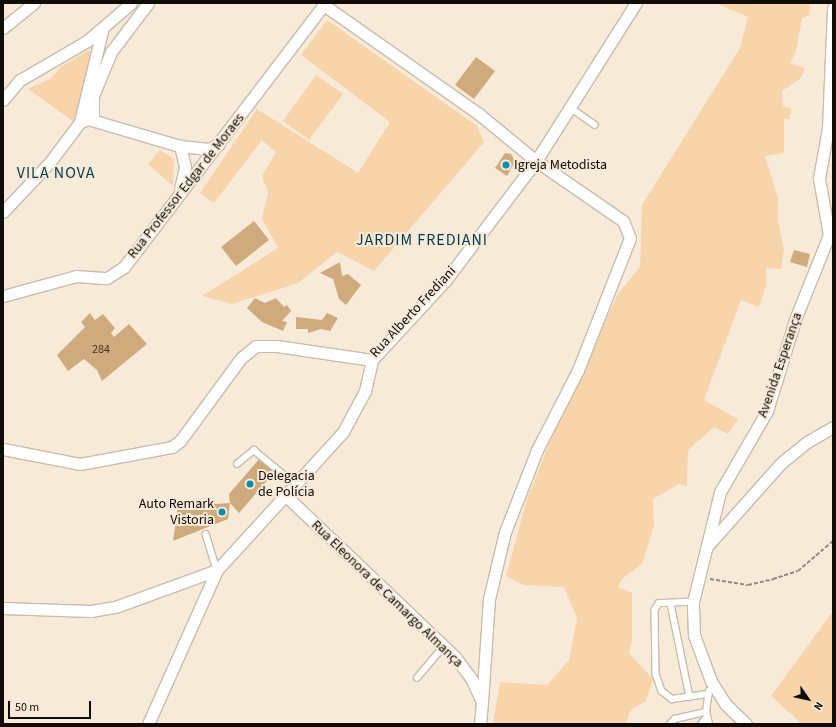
<!DOCTYPE html>
<html>
<head>
<meta charset="utf-8">
<style>
  body { margin:0 }
  #map { position:relative; width:836px; height:727px; overflow:hidden; background:#f8ead9; font-family:"Source Sans 3",sans-serif }
  div>[style] { position:absolute }
  [style*='--x'] { left:calc(var(--x)*1px); top:calc(var(--y)*1px); width:calc(var(--w)*1px); rotate:calc(var(--a)*1deg) }
  .green>* { inset:0; background:#f7d4a9 }
  .building>* { inset:0; background:#cfaa7c }
  .path>* { height:2px; margin-top:-1px; transform-origin:0; background:repeating-linear-gradient(90deg,#948b7f 0 4px,transparent 0 6px) }
  .roads { filter:drop-shadow(1px 0 #c9bcab) drop-shadow(-1px 0 #c9bcab) drop-shadow(0 1px #c9bcab) drop-shadow(0 -1px #c9bcab) }
  .lane>* { height:5.5px; margin:-2.75px; padding:0 2.75px; transform-origin:2.75px; border-radius:2.75px; background:#fff }
  .street>* { height:11px; margin:-5.5px; padding:0 5.5px; transform-origin:5.5px; border-radius:5.5px; background:#fff }
  .dots>* { width:11px; height:11px; translate:-50% -50%; box-sizing:border-box; border:2px solid #f8ead9; border-radius:50% }
  span { translate:-50% -50%; white-space:nowrap; text-align:center; line-height:1.15; -webkit-text-stroke:4px #f8ead9; paint-order:stroke }
  .number-label { font-size:12px; color:#403424 }
  .number-label span { -webkit-text-stroke-width:0 }
  .poi-label { font-size:14px; color:#100c07 }
  .left { translate:0 -50%; text-align:left }
  .right { translate:-100% -50%; text-align:right }
  .street-label { font-size:14px; color:#100c07 }
  .quarter-label { font-size:16px; color:#003a4a; letter-spacing:1px }
  .frame { position:absolute; inset:0; border:4px solid #100c07; pointer-events:none }
  .north { position:absolute; left:788px; top:679px; width:40px; height:40px; -webkit-text-stroke:3px #f8ead9; paint-order:stroke; rotate:124deg; font-size:11px; font-weight:700; line-height:16px; text-align:center; color:#100c07 }
  .north::after { content:''; display:block; margin:auto; width:14px; height:18px; background:#100c07; clip-path:polygon(50% 0,100% 100%,50% 72%,0 100%) }
  .scale { position:absolute; left:8px; top:701px; width:83px; height:18px; box-sizing:border-box; border:2px solid #100c07; border-top:0; padding-left:5px; font-size:12px; line-height:14px; white-space:nowrap; color:#100c07; -webkit-text-stroke:3px #f8ead9; paint-order:stroke }
</style>
</head>
<body>
<div id="map">
  <div class="green">
    <i style="clip-path:polygon(716px 3px,810px 3px,809px 15px,802px 18px,796px 51px,790px 63px,805px 68px,801px 78px,782px 91px,783px 106px,791px 108px,790px 119px,784px 119px,784px 153px,765px 156px,778px 199px,778px 221px,784px 250px,781px 269px,766px 268px,766px 286px,759px 307px,741px 300px,704px 400px,738px 419px,728px 434px,714px 427px,688px 450px,687px 486px,679px 484px,653px 499px,654px 526px,642px 564px,623px 578px,618px 587px,632px 593px,632px 640px,629px 653px,653px 679px,646px 701px,631px 710px,625px 724px,493px 724px,500px 682px,547px 685px,569px 660px,577px 618px,564px 587px,523px 585px,506px 576px,527px 499px,558px 422px,618px 294px,640px 267px,642px 205px,740px 48px,748px 17px)"></i>
    <i style="clip-path:polygon(327px 20px,477px 126px,484px 142px,374px 271px,337px 252px,298px 283px,232px 304px,202px 296px,278px 248px,262px 219px,268px 192px,262px 176px,276px 152px,262px 140px,214px 203px,200px 193px,257px 109px,358px 173px,390px 122px,301px 55px)"></i>
    <i style="clip-path:polygon(89px 50px,93px 52px,88px 79px,74px 122px,28px 89px,50px 79px,61px 67px)"></i>
    <i style="clip-path:polygon(316px 75px,343px 94px,309px 140px,283px 121px)"></i>
    <i style="clip-path:polygon(160px 150px,174px 159px,173px 186px,148px 164px)"></i>
    <i style="clip-path:polygon(833px 611px,833px 724px,802px 724px,771px 696px)"></i>
  </div>
  <div class="building">
    <i style="clip-path:polygon(476px 57px,495px 71px,474px 99px,455px 85px)"></i>
    <i style="clip-path:polygon(505px 153px,511px 154px,515px 161px,507px 176px,495px 168px)"></i>
    <i style="clip-path:polygon(254px 221px,269px 240px,236px 266px,221px 247px)"></i>
    <i style="clip-path:polygon(794px 250px,810px 254px,807px 267px,790px 262px)"></i>
    <i style="clip-path:polygon(340px 262px,342px 276px,348px 274px,361px 285px,346px 305px,339px 299px,333px 279px,320px 273px)"></i>
    <i style="clip-path:polygon(255px 298px,265px 303px,276px 298px,284px 307px,287px 305px,291px 311px,282px 321px,287px 322px,283px 331px,262px 322px,247px 308px)"></i>
    <i style="clip-path:polygon(90px 313px,95px 320px,103px 314px,115px 328px,111px 333px,114px 337px,129px 324px,147px 344px,102px 381px,97px 370px,84px 359px,68px 371px,57px 355px,85px 327px,81px 322px)"></i>
    <i style="clip-path:polygon(327px 313px,338px 318px,330px 331px,321px 329px,308px 333px,308px 329px,296px 329px,296px 317px,322px 320px)"></i>
    <i style="clip-path:polygon(261px 457px,276px 470px,239px 513px,230px 503px,229px 494px)"></i>
    <i style="clip-path:polygon(230px 503px,228px 519px,173px 541px,178px 506px)"></i>
  </div>
  <div class="path">
    <i style="--x:710;--y:579;--w:38;--a:9"></i>
    <i style="--x:748;--y:585;--w:26;--a:-13"></i>
    <i style="--x:773;--y:579;--w:26;--a:-18"></i>
    <i style="--x:798;--y:571;--w:46;--a:-40.6"></i>
  </div>
  <div class="roads">
    <div class="lane">
      <i style="--x:571;--y:108;--w:29;--a:35"></i>
      <i style="--x:237;--y:464;--w:22;--a:-39"></i>
      <i style="--x:254;--y:450;--w:53;--a:39.7"></i>
      <i style="--x:206;--y:534;--w:38;--a:73"></i>
      <i style="--x:693;--y:602;--w:34;--a:177"></i>
      <i style="--x:659;--y:604;--w:7;--a:124"></i>
      <i style="--x:655;--y:610;--w:64;--a:89.1"></i>
      <i style="--x:656;--y:674;--w:18;--a:71"></i>
      <i style="--x:662;--y:691;--w:13;--a:39"></i>
      <i style="--x:672;--y:699;--w:37;--a:-8"></i>
      <i style="--x:671;--y:604;--w:95;--a:78.5"></i>
      <i style="--x:417;--y:678;--w:42;--a:-49.8"></i>
      <i style="--x:670;--y:724;--w:7;--a:-45"></i>
      <i style="--x:675;--y:719;--w:32;--a:-13"></i>
      <i style="--x:701;--y:724;--w:9;--a:-49"></i>
      <i style="--x:709;--y:724;--w:12;--a:-104"></i>
      <i style="--x:706;--y:712;--w:21;--a:-82"></i>
    </div>
    <div class="street">
      <i style="--x:3;--y:28;--w:40;--a:-39"></i>
      <i style="--x:3;--y:100;--w:26;--a:-50"></i>
      <i style="--x:20;--y:80;--w:78;--a:-30.2"></i>
      <i style="--x:87;--y:41;--w:58;--a:-40.8"></i>
      <i style="--x:93;--y:119;--w:23;--a:-90"></i>
      <i style="--x:93;--y:96;--w:48;--a:-67.8"></i>
      <i style="--x:111;--y:52;--w:61;--a:-52.9"></i>
      <i style="--x:80;--y:122;--w:94;--a:-76.4"></i>
      <i style="--x:180;--y:189;--w:23;--a:-77"></i>
      <i style="--x:185;--y:167;--w:22;--a:-103"></i>
      <i style="--x:3;--y:212;--w:69;--a:-46.8"></i>
      <i style="--x:50;--y:162;--w:50;--a:-53.1"></i>
      <i style="--x:80;--y:122;--w:9;--a:-21"></i>
      <i style="--x:88;--y:119;--w:96;--a:16.4"></i>
      <i style="--x:180;--y:146;--w:29;--a:6"></i>
      <i style="--x:209;--y:149;--w:11;--a:-27"></i>
      <i style="--x:3;--y:296;--w:76;--a:-15.3"></i>
      <i style="--x:76;--y:276;--w:31;--a:4"></i>
      <i style="--x:107;--y:278;--w:20;--a:-33"></i>
      <i style="--x:124;--y:267;--w:332;--a:-52.7"></i>
      <i style="--x:3;--y:449;--w:78;--a:11"></i>
      <i style="--x:80;--y:464;--w:94;--a:-10.5"></i>
      <i style="--x:172;--y:447;--w:10;--a:-37"></i>
      <i style="--x:180;--y:441;--w:103;--a:-53.7"></i>
      <i style="--x:241;--y:358;--w:19;--a:-39"></i>
      <i style="--x:256;--y:346;--w:21;--a:0"></i>
      <i style="--x:277;--y:346;--w:96;--a:8.4"></i>
      <i style="--x:372;--y:360;--w:108;--a:-47.3"></i>
      <i style="--x:445;--y:281;--w:151;--a:-52.8"></i>
      <i style="--x:536;--y:161;--w:74;--a:-140.5"></i>
      <i style="--x:479;--y:114;--w:189;--a:-144.9"></i>
      <i style="--x:285;--y:495;--w:235;--a:43.6"></i>
      <i style="--x:455;--y:657;--w:26;--a:53"></i>
      <i style="--x:471;--y:678;--w:26;--a:65"></i>
      <i style="--x:482;--y:702;--w:22;--a:95"></i>
      <i style="--x:708;--y:545;--w:110;--a:-48.3"></i>
      <i style="--x:781;--y:463;--w:33;--a:-39"></i>
      <i style="--x:807;--y:442;--w:30;--a:-30"></i>
      <i style="--x:3;--y:608;--w:88;--a:2"></i>
      <i style="--x:91;--y:611;--w:27;--a:-10"></i>
      <i style="--x:118;--y:606;--w:105;--a:-20"></i>
      <i style="--x:482;--y:702;--w:103;--a:-86.1"></i>
      <i style="--x:489;--y:599;--w:69;--a:-76.6"></i>
      <i style="--x:505;--y:532;--w:88;--a:-68.7"></i>
      <i style="--x:537;--y:450;--w:90;--a:-62.9"></i>
      <i style="--x:578;--y:370;--w:142;--a:-68.5"></i>
      <i style="--x:630;--y:238;--w:18;--a:-112"></i>
      <i style="--x:623;--y:221;--w:106;--a:-145.4"></i>
      <i style="--x:536;--y:161;--w:187;--a:-57.7"></i>
      <i style="--x:148;--y:724;--w:169;--a:-65.9"></i>
      <i style="--x:217;--y:570;--w:187;--a:-47.6"></i>
      <i style="--x:343;--y:432;--w:47;--a:-61.8"></i>
      <i style="--x:365;--y:391;--w:32;--a:-77"></i>
      <i style="--x:746;--y:724;--w:28;--a:-136"></i>
      <i style="--x:726;--y:705;--w:28;--a:-122"></i>
      <i style="--x:711;--y:681;--w:49;--a:-110.3"></i>
      <i style="--x:694;--y:635;--w:33;--a:-92"></i>
      <i style="--x:693;--y:602;--w:113;--a:-76.2"></i>
      <i style="--x:720;--y:492;--w:94;--a:-59.9"></i>
      <i style="--x:767;--y:411;--w:98;--a:-72.9"></i>
      <i style="--x:796;--y:317;--w:88;--a:-68.1"></i>
      <i style="--x:829;--y:235;--w:58;--a:-100"></i>
      <i style="--x:819;--y:178;--w:51;--a:-79.8"></i>
      <i style="--x:828;--y:128;--w:120;--a:-87.6"></i>
    </div>
  </div>
  <div class="dots">
    <i style="left:506px;top:165px;background:#0d8dad"></i>
    <i style="left:250px;top:484px;background:#0d8dad"></i>
    <i style="left:222px;top:512px;background:#0d8dad"></i>
  </div>
  <div class="number-label">
    <span style="left:101px;top:350px">284</span>
  </div>
  <div class="poi-label">
    <span class="left" style="left:514px;top:165px">Igreja Metodista</span>
    <span class="left" style="left:258px;top:484px">Delegacia<br>de Polícia</span>
    <span class="right" style="left:214px;top:512px">Auto Remark<br>Vistoria</span>
  </div>
  <div class="street-label">
    <span style="left:186px;top:186px;rotate:-52deg">Rua Professor Edgar de Moraes</span>
    <span style="left:413px;top:312px;rotate:-47deg">Rua Alberto Frediani</span>
    <span style="left:780px;top:365px;rotate:-71deg">Avenida Esperança</span>
    <span style="left:387px;top:594px;rotate:44deg">Rua Eleonora de Camargo Almança</span>
  </div>
  <div class="quarter-label">
    <span style="left:56px;top:173px">VILA NOVA</span>
    <span style="left:422px;top:240px">JARDIM FREDIANI</span>
  </div>
  <div class="frame"></div>
  <div class="north">N</div>
  <div class="scale">50 m</div>
</div>
</body>
</html>
